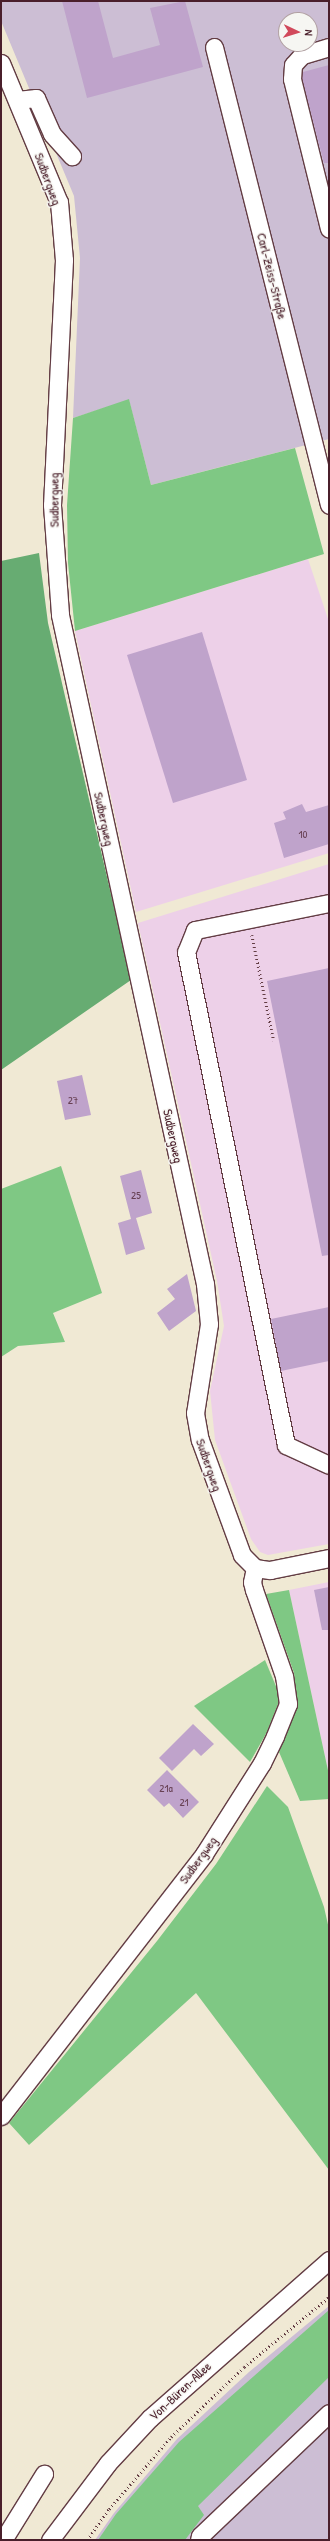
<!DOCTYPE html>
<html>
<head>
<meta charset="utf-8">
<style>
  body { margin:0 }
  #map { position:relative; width:330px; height:2541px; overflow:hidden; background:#f0e9d4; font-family:"Patrick Hand",sans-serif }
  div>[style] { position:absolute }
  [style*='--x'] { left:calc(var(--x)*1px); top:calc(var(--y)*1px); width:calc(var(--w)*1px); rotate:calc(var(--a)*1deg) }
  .built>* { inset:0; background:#edd0e8 }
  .industrial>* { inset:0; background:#ccbed4 }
  .green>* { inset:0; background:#7fc884 }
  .forest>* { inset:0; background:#67ac72 }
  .building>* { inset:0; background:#bfa3cb }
  .path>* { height:2.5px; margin-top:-1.25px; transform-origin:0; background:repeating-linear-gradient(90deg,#633d44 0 1px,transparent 0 4px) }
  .roads { filter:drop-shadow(1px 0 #633d44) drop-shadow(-1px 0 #633d44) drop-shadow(0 1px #633d44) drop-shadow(0 -1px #633d44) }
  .minor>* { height:17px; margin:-8.5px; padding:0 8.5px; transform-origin:8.5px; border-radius:8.5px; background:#fff }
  span { translate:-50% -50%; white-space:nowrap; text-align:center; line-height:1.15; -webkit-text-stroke:3px #f6f6f2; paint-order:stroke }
  .number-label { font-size:11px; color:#674053 }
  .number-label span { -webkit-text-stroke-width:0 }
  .street-label { font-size:13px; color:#4a1f2b }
  .frame { position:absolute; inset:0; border:2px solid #4a1f2b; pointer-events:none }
  .north { position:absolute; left:278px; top:12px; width:40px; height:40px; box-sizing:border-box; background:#f6f6f2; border:1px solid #b1a0a2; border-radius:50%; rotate:94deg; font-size:11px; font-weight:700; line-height:16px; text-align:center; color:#4a1f2b }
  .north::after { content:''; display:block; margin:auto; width:14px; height:18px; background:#d1495b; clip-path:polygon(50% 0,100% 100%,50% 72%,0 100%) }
</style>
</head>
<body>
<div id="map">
  <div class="built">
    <i style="clip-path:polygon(308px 559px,329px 622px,329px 853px,136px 912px,75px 631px)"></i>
    <i style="clip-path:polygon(329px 864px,329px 1544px,268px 1555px,260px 1552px,251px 1539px,215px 1440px,210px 1391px,224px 1326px,217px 1281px,138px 923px)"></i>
    <i style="clip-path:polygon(329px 1582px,329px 1775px,289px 1590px)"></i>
  </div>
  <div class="industrial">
    <i style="clip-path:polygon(evenodd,1px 1px,329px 1px,329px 439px,151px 485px,129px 400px,73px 418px,80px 258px,74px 196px,1px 21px,1px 1px,286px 20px,310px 20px,310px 44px,286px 44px,286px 20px)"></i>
    <i style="clip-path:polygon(329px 2306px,329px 2540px,95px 2540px,114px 2513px,177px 2439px,249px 2372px)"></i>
  </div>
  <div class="green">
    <i style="clip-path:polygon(129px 399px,151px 485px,295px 448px,324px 554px,75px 631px,68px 563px,67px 505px,73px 418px)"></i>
    <i style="clip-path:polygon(61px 1166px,102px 1293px,53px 1313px,65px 1342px,18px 1346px,1px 1357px,1px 1189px)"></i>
    <i style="clip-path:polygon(289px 1590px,329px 1775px,329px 1799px,300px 1801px,279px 1752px,296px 1705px,294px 1673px,266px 1594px)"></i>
    <i style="clip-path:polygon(265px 1660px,278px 1691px,278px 1704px,267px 1732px,250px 1762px,194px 1706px)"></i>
    <i style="clip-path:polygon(267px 1786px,288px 1807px,324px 1907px,329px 1929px,329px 2170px,196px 1993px,29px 2145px,9px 2123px,157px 1941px,216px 1864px)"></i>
    <i style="clip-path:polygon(329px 2310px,329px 2377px,198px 2506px,204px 2515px,185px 2540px,98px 2540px,116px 2514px,179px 2442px)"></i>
  </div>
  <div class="forest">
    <i style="clip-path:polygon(39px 553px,48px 623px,131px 980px,1px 1070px,1px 561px)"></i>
  </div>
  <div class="building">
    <i style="clip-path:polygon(62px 1px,98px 1px,113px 58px,160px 45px,150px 8px,185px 1px,203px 67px,87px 98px)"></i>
    <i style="clip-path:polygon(329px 65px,329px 163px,324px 163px,302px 78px,303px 72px)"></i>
    <i style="clip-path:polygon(202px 632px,247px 780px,173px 803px,127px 655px)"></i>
    <i style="clip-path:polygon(302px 804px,306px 812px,329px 805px,329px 844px,284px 858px,274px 823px,286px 819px,283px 812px)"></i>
    <i style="clip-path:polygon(329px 968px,329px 1255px,322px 1256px,267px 981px)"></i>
    <i style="clip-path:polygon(82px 1075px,91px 1115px,65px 1120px,57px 1081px)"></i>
    <i style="clip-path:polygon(141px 1170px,152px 1213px,136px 1218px,145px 1249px,126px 1255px,118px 1223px,131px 1219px,120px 1176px)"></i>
    <i style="clip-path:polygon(187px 1274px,196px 1311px,169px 1331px,157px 1313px,175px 1299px,167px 1289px)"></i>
    <i style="clip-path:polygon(329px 1307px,329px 1361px,281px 1371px,271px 1319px)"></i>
    <i style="clip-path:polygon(329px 1587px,329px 1630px,322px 1630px,314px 1590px)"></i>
    <i style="clip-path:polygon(193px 1724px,214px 1744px,201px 1756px,194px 1749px,172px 1771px,159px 1758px)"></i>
    <i style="clip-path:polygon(167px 1770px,199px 1802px,183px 1818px,169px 1803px,164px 1807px,147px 1790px)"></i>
  </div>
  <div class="path">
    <i style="--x:252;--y:935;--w:108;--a:78.3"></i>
    <i style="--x:87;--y:2540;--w:38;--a:-55"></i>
    <i style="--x:109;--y:2509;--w:95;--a:-49.3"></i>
    <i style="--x:171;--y:2437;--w:101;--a:-43.8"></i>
    <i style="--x:244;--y:2367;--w:110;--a:-39.5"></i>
  </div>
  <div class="roads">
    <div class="minor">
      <i style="--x:214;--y:47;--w:472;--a:75.9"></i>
      <i style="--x:329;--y:47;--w:28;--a:163"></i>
      <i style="--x:302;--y:55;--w:13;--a:132"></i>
      <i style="--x:293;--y:65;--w:14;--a:94"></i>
      <i style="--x:292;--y:79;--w:154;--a:76.1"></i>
      <i style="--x:1;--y:63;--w:151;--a:67.4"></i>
      <i style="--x:59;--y:202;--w:58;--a:85.1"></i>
      <i style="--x:64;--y:260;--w:245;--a:92.8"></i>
      <i style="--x:52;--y:505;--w:110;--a:85.8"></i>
      <i style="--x:60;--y:615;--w:685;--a:77.77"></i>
      <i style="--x:205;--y:1284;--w:40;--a:84.3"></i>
      <i style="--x:209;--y:1324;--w:90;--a:98.9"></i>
      <i style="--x:195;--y:1413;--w:27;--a:80"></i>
      <i style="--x:200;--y:1440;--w:122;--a:69.9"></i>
      <i style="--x:242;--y:1555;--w:18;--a:45"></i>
      <i style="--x:255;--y:1568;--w:15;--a:8"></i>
      <i style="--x:270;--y:1570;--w:60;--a:-11.5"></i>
      <i style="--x:17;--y:100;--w:19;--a:-6"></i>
      <i style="--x:36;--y:98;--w:39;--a:66"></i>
      <i style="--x:52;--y:134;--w:30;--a:48"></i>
      <i style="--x:329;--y:903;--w:137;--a:168.6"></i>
      <i style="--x:195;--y:930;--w:24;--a:112"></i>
      <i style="--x:186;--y:952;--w:503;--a:78.53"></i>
      <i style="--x:286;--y:1445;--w:47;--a:24.9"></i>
      <i style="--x:1;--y:2116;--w:331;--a:-52.2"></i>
      <i style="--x:204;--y:1854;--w:108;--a:-57.5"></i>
      <i style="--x:262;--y:1763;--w:30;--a:-64"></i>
      <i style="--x:275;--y:1736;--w:35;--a:-68"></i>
      <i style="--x:288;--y:1704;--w:28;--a:-98"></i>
      <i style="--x:284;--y:1676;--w:91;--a:-109.2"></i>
      <i style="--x:254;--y:1590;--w:8;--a:-104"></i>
      <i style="--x:252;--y:1582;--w:14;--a:-78"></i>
      <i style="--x:3;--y:2540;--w:78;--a:-58.2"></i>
      <i style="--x:50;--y:2540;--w:96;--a:-53"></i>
      <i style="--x:108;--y:2463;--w:62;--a:-47"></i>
      <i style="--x:150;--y:2418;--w:239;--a:-41.4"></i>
      <i style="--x:199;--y:2540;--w:4;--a:-76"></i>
      <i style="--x:200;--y:2536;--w:178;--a:-43.6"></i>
    </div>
  </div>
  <div class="number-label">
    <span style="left:303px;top:834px">10</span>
    <span style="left:73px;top:1100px">27</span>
    <span style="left:136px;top:1195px">25</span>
    <span style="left:166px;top:1788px">21a</span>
    <span style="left:184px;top:1802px">21</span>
  </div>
  <div class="street-label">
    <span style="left:48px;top:179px;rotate:70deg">Sudbergweg</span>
    <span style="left:272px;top:276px;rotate:76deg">Carl-Zeiss-Straße</span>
    <span style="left:54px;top:500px;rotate:-90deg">Sudbergweg</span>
    <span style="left:104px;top:819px;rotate:78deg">Sudbergweg</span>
    <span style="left:173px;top:1136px;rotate:78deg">Sudbergweg</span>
    <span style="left:209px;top:1465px;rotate:71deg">Sudbergweg</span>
    <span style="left:198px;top:1860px;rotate:-54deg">Sudbergweg</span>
    <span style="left:180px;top:2391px;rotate:-43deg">Von-Büren-Allee</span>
  </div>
  <div class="frame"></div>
  <div class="north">N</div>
</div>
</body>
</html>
